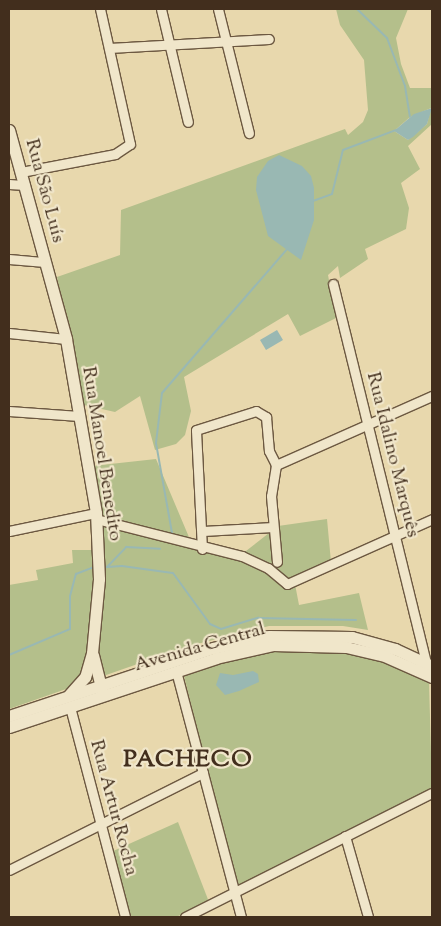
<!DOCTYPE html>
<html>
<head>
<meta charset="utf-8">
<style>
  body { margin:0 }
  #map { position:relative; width:441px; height:926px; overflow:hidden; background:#e8d8ad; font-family:"Sorts Mill Goudy",serif }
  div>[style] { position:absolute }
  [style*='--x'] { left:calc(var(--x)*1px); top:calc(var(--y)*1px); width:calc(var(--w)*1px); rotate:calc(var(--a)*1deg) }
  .green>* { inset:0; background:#b4bf8b }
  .water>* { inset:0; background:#99b8b3 }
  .stream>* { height:2px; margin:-1px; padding:0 1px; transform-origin:1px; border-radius:1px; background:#99b8b3 }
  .roads { filter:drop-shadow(1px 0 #6c5841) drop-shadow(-1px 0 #6c5841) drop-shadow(0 1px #6c5841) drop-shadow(0 -1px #6c5841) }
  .street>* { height:9px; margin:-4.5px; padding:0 4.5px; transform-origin:4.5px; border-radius:4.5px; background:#f0e6ca }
  .secondary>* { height:11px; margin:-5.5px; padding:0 5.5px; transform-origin:5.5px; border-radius:5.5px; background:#f0e6ca }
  span { translate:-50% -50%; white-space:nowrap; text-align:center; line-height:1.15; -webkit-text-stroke:4.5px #f0e6ca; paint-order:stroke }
  .street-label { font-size:19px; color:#422e1d }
  .district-label { font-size:24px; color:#422e1d; font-weight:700; letter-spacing:1px }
  .frame { position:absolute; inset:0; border:10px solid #422e1d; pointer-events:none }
</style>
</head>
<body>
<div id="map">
  <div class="green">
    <i style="clip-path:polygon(evenodd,336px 9px,408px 9px,396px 38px,401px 64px,410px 88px,432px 88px,432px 124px,408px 146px,420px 169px,401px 183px,409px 208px,406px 229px,365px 249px,368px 259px,340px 278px,338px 266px,328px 275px,336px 318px,300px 336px,288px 314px,184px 377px,191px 411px,185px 435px,176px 444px,155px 450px,140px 396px,115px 412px,84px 405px,57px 277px,120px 255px,121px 210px,345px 129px,348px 135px,363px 122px,368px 110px,364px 60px,340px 25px,336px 9px,431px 108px,427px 124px,408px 140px,394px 131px,410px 117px,431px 108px)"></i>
    <i style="clip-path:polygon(156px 459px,194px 549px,246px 551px,278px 526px,327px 519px,331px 562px,294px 579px,299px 605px,359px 593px,368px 630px,343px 626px,269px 626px,189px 646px,9px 709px,9px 585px,38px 580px,36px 570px,73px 563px,72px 550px,103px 550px,104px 532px,92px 466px)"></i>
    <i style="clip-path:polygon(330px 650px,372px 656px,429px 681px,432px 790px,237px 890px,184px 676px,239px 656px,267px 651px)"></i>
    <i style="clip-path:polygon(178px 822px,209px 902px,176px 917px,130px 917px,111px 852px)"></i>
  </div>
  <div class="water">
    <i style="clip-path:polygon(432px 108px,427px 124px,413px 137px,408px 140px,394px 131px,414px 114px)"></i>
    <i style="clip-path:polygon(279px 155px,302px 166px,311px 176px,314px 188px,314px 220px,301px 260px,268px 236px,256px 190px,257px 177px,268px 161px)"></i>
    <i style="clip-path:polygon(277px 330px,283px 340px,266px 350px,260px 340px)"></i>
    <i style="clip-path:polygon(253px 671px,258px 674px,259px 682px,239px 691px,225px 695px,216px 685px,220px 673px,233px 675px)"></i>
  </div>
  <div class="stream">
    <i style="--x:357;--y:9;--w:42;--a:44"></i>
    <i style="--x:387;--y:38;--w:51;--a:69.4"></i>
    <i style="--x:405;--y:86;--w:31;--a:81"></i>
    <i style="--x:313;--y:201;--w:20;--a:-20"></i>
    <i style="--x:332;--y:194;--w:45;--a:-76"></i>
    <i style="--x:343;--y:150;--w:57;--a:-20.7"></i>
    <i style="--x:172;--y:533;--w:91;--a:-100.1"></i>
    <i style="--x:156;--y:443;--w:50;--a:-83.2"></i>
    <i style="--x:162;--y:393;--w:191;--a:-49"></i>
    <i style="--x:107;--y:567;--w:15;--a:-4"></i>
    <i style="--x:122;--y:566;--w:51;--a:7.8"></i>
    <i style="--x:173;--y:573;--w:63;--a:54"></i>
    <i style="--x:210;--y:624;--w:12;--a:24"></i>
    <i style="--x:221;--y:629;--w:39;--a:-17"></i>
    <i style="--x:258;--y:618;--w:98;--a:1.2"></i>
    <i style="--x:107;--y:567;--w:28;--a:-46"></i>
    <i style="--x:126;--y:547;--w:34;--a:3"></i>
    <i style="--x:9;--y:655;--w:66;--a:-23.1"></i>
    <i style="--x:70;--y:629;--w:33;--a:-90"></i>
    <i style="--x:70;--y:596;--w:23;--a:-75"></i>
    <i style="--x:76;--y:574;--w:19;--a:-21"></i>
  </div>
  <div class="roads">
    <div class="street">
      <i style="--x:161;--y:9;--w:116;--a:76.6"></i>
      <i style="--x:218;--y:9;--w:128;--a:76"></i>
      <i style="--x:109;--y:48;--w:160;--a:-3.2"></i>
      <i style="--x:21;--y:172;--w:96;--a:-10.8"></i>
      <i style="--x:115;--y:154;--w:18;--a:-34"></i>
      <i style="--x:130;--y:144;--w:138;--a:-102.5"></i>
      <i style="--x:9;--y:184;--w:16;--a:4"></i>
      <i style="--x:9;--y:259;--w:36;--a:5"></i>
      <i style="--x:333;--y:284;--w:390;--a:76.2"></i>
      <i style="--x:9;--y:333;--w:57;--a:6"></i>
      <i style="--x:9;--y:411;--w:70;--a:4.1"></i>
      <i style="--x:276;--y:465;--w:171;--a:-23.9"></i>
      <i style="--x:96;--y:519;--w:151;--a:14.2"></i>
      <i style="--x:242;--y:556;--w:29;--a:25"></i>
      <i style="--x:268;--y:568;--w:25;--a:40"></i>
      <i style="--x:287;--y:584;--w:159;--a:-24.1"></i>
      <i style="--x:9;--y:531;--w:89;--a:-11.7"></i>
      <i style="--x:203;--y:531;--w:70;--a:-3.3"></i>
      <i style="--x:202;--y:549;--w:119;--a:-92.9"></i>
      <i style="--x:196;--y:430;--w:63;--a:-17.6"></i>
      <i style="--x:256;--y:411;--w:12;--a:31"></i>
      <i style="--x:266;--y:417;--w:34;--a:85"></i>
      <i style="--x:269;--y:451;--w:16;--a:63"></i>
      <i style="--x:276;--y:465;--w:31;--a:99"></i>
      <i style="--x:271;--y:496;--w:66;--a:84.8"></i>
      <i style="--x:176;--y:671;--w:254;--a:75.2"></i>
      <i style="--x:70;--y:707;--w:217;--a:75.3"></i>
      <i style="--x:345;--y:836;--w:84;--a:74.1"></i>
      <i style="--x:9;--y:870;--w:217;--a:-26.6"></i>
      <i style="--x:185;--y:917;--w:276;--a:-26.7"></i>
    </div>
    <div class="secondary">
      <i style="--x:9;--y:130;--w:217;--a:74.7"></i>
      <i style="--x:66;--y:339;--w:177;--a:80.2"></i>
      <i style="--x:96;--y:513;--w:66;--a:87.4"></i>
      <i style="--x:99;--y:579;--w:74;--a:95.4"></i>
      <i style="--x:92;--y:653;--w:25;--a:106"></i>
      <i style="--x:85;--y:677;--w:24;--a:132"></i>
      <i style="--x:93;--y:655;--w:36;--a:76"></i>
      <i style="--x:9;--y:716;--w:215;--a:-18.4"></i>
      <i style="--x:213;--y:648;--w:57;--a:-12.1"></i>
      <i style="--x:269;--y:636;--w:83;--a:0.7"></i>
      <i style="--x:352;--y:637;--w:45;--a:15.6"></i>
      <i style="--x:395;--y:649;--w:41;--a:24.7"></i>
      <i style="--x:9;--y:727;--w:218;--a:-18.4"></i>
      <i style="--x:216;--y:658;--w:58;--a:-12.8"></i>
      <i style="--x:273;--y:645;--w:73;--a:1.6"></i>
      <i style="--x:346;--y:647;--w:37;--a:13"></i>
      <i style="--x:382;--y:655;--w:55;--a:23.7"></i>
    </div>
  </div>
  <div class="street-label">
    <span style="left:44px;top:191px;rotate:75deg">Rua São Luís</span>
    <span style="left:101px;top:454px;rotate:81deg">Rua Manoel Benedito</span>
    <span style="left:392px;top:455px;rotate:76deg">Rua Idalino Marquês</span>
    <span style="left:200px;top:648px;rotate:-16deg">Avenida Central</span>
    <span style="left:113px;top:808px;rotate:75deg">Rua Artur Rocha</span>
  </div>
  <div class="district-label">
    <span style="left:188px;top:761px">PACHECO</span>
  </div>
  <div class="frame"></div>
</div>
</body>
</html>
